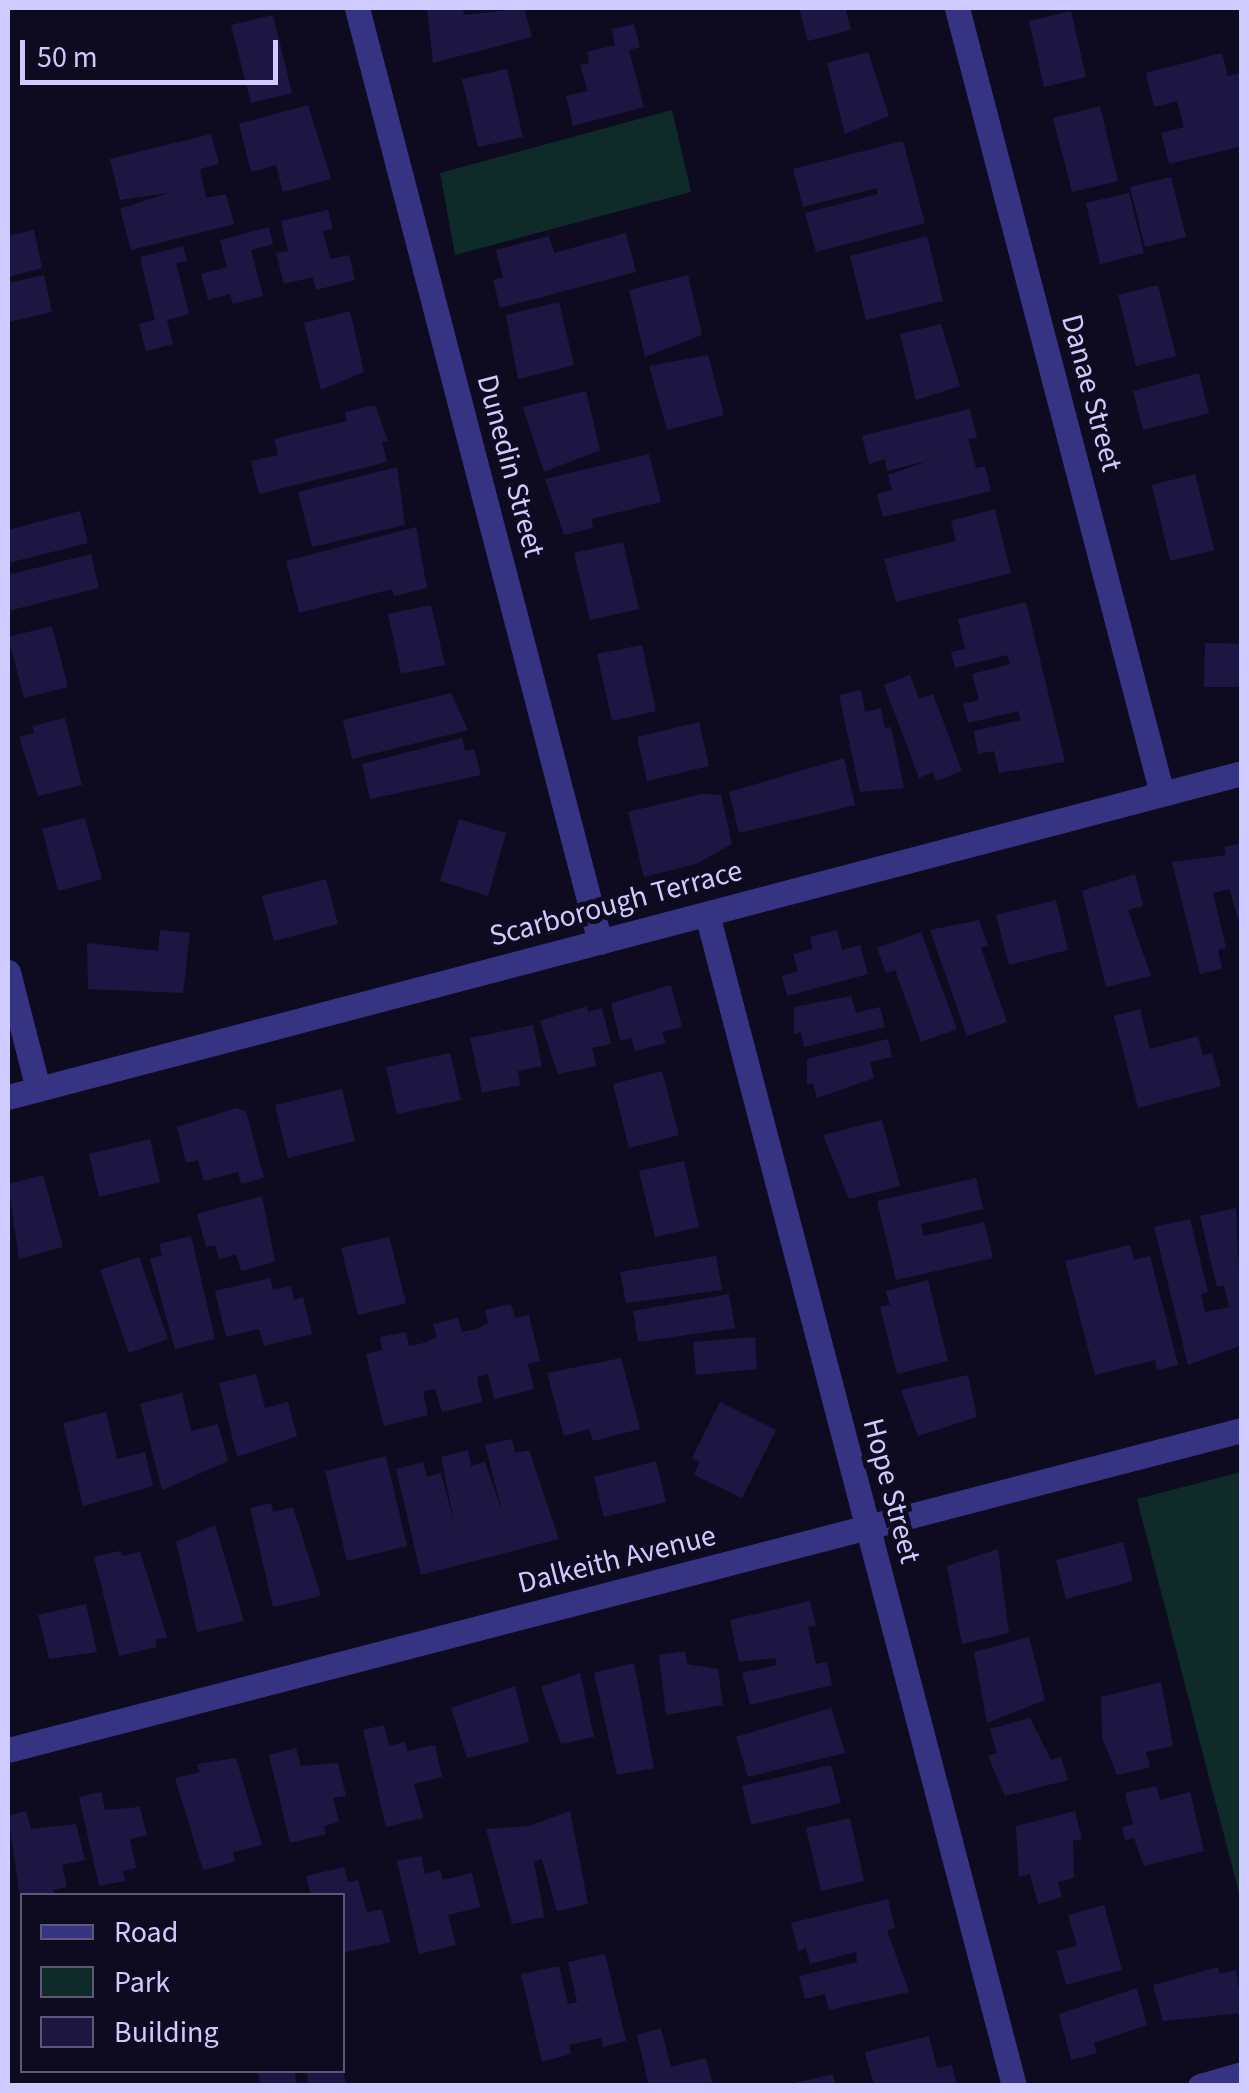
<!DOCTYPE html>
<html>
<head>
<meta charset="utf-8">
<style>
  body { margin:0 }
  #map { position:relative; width:1249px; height:2093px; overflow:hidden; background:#0e0b20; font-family:"Source Sans 3",sans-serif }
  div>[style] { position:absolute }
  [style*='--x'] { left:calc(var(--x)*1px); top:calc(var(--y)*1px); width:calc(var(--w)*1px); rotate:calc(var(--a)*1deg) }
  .green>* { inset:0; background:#0e2a29 }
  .building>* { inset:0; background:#1e1642 }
  .minor>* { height:25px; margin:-12.5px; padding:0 12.5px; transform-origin:12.5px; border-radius:12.5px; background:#353382 }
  span { translate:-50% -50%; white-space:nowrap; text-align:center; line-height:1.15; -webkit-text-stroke:10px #0e0b20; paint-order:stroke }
  .street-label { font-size:30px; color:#cfcbff }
  .frame { position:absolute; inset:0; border:10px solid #cfcbff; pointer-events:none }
  .legend { position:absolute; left:20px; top:1893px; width:325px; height:180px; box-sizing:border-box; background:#0e0b20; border:2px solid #5b5879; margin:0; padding:12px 18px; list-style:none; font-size:30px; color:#cfcbff }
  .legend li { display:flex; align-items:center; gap:20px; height:50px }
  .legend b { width:50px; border:2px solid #5b5879 }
  .scale { position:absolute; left:20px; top:40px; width:258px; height:45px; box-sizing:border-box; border:5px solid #cfcbff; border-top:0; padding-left:12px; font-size:30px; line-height:35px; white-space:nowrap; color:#cfcbff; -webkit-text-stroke:8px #0e0b20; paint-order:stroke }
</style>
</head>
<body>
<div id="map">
  <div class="green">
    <i style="clip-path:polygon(672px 110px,691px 192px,455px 255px,440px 173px)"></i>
    <i style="clip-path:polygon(1241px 1472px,1242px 1472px,1241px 1901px,1137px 1499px)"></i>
  </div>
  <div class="building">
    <i style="clip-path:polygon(427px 8px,463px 8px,464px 15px,524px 8px,532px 37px,433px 63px)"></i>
    <i style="clip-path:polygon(799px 8px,845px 8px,851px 30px,808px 41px)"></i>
    <i style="clip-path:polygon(1071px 11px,1086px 77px,1044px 87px,1029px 21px)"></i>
    <i style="clip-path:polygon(273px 15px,292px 93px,251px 103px,231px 25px)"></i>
    <i style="clip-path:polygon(634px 24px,640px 47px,629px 50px,644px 107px,573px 126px,566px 96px,588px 91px,580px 65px,589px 63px,587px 52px,615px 45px,612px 29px)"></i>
    <i style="clip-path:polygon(868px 52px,889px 116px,845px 134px,827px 63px)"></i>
    <i style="clip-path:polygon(1222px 53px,1228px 76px,1242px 73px,1242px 146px,1169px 164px,1161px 133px,1184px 127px,1177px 101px,1154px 107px,1146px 73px)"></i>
    <i style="clip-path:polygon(507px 69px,523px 137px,478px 147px,462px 79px)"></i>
    <i style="clip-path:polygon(308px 105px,331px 179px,283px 192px,276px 165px,251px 172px,239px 124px)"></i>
    <i style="clip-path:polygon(1100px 106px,1118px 181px,1072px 192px,1053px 118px)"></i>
    <i style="clip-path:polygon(211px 134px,219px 164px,200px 169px,206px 198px,226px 194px,234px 224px,131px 250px,120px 209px,168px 193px,120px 200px,110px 159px)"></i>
    <i style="clip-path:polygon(903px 141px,925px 223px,816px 252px,805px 213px,878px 194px,877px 188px,803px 207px,793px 169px)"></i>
    <i style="clip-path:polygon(1171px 177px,1186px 237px,1145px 247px,1130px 187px)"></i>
    <i style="clip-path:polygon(1129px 193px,1144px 253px,1100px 264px,1086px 203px)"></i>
    <i style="clip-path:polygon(328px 210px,333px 229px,323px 231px,330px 259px,349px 255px,355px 280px,316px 290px,313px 277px,284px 284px,276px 253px,288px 251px,281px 221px)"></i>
    <i style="clip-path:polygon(269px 227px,273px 244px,251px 250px,263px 296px,233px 304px,230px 294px,208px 300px,201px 274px,227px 267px,220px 240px)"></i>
    <i style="clip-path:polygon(34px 230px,42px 268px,8px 277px,8px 236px)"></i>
    <i style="clip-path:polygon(626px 233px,636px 272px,500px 308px,493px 280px,503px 277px,496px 250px,549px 236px,554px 253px)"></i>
    <i style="clip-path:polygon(927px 236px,943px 301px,866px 320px,850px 256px)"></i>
    <i style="clip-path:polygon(183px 246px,187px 261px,176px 263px,189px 314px,167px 320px,173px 344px,146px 351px,139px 324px,155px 320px,140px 257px)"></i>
    <i style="clip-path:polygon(44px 275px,52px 312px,8px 322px,8px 283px)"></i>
    <i style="clip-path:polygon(688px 275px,702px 335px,645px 357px,629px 290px)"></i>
    <i style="clip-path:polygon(1158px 285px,1176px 356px,1136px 366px,1118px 295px)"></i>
    <i style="clip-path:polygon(559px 302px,574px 365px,518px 379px,506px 315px)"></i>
    <i style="clip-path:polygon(350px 311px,364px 372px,321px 390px,304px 323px)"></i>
    <i style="clip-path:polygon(941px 324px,960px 386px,916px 400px,900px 334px)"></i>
    <i style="clip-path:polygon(708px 355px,724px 415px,667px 430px,649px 366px)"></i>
    <i style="clip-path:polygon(1199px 373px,1209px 413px,1143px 430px,1133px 391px)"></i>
    <i style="clip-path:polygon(586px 391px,600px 450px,544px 472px,523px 407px)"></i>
    <i style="clip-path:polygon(375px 405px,388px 441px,382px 442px,387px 462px,259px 494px,251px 461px,278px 455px,274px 439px,347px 421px,345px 412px)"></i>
    <i style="clip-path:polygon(970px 409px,977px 438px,968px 439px,972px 453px,976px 468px,985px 466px,991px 491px,883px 517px,877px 494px,892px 490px,888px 475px,930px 460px,887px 471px,885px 459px,869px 464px,862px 436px)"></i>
    <i style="clip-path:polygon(649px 454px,661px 502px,591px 519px,593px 528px,564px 535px,545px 479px)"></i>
    <i style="clip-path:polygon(397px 467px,405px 525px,312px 547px,298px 492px)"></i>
    <i style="clip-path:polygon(1195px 474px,1214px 550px,1170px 561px,1152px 485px)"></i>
    <i style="clip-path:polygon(995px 509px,1011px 573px,896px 602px,884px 559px,956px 541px,951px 521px)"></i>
    <i style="clip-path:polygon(80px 511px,88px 543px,8px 563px,8px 530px)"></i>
    <i style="clip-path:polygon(416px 527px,427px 588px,394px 596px,392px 589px,299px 613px,286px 561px)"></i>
    <i style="clip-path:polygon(623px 542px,639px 609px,590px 620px,574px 553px)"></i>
    <i style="clip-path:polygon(91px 554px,99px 588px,8px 611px,8px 575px)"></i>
    <i style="clip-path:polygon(1026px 602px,1065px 762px,999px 773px,994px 751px,978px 754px,974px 731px,1021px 720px,1018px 711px,968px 723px,963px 704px,979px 700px,972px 674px,1010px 664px,1007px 655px,955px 668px,951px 652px,965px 649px,958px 619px)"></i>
    <i style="clip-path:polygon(431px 605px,445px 665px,401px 674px,388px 614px)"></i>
    <i style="clip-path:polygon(52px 626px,68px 687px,24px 698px,8px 637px)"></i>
    <i style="clip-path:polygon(1205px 643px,1242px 644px,1242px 687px,1204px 687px)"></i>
    <i style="clip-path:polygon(642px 645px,656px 711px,612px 721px,597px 654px)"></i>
    <i style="clip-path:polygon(910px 675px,919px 699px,933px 694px,962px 771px,936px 781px,933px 772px,919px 778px,884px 685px)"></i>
    <i style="clip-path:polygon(861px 690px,865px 712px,881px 708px,885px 728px,891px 727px,904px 788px,860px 792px,839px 695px)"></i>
    <i style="clip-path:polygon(451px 693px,468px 730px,352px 759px,343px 720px)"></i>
    <i style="clip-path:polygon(65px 718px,82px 785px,38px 796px,19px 737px,34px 733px,32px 726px)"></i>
    <i style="clip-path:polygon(699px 722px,709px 766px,647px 781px,637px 737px)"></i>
    <i style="clip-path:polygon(462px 738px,465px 751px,474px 749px,481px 775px,370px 799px,362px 764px)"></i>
    <i style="clip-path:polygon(844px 758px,855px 805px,739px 833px,729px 792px)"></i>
    <i style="clip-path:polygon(702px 794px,721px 795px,732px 844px,696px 864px,644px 877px,628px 812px)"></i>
    <i style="clip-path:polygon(85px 818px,102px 879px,58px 891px,42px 829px)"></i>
    <i style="clip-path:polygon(459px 819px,506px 833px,488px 896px,440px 881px)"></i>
    <i style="clip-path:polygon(1242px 843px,1242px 931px,1229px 889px,1213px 893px,1226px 948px,1218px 950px,1222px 969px,1200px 974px,1172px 862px,1226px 855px,1224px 847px)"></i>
    <i style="clip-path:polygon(1135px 874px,1143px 906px,1128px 910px,1151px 976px,1106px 987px,1082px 891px)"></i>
    <i style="clip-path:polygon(326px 879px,338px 924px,274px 941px,262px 896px)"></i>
    <i style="clip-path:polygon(1056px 900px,1068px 950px,1009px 965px,996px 915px)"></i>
    <i style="clip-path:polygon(979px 920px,988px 945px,981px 948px,1007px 1022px,967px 1036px,930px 930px)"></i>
    <i style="clip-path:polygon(160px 930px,190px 933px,183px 993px,88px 989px,87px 943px,158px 951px)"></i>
    <i style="clip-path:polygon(837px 930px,842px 950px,860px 945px,868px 974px,787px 996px,782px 976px,798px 971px,793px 954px,813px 949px,810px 937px)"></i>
    <i style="clip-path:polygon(921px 932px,957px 1029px,921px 1042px,895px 970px,886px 973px,877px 948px)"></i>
    <i style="clip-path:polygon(671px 985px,682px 1027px,662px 1032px,666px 1043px,635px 1051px,631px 1038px,620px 1041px,611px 1003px)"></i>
    <i style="clip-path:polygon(851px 996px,856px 1013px,880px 1007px,885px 1027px,804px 1047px,801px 1032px,794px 1034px,794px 1007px)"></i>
    <i style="clip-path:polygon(587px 1006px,588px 1012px,602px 1008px,611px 1044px,592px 1048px,596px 1066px,558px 1074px,540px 1021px)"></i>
    <i style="clip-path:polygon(1140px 1009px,1150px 1049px,1198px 1036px,1203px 1056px,1212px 1053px,1221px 1086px,1138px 1108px,1114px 1016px)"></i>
    <i style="clip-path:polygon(533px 1025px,542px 1066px,518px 1071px,520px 1085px,482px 1093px,470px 1038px)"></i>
    <i style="clip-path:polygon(888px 1039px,892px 1057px,870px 1062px,874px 1078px,817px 1098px,813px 1083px,807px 1085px,807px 1059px)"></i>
    <i style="clip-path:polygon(450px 1053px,461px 1100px,397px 1114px,386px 1067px)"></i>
    <i style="clip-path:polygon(662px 1071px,679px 1135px,629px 1148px,613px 1084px)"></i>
    <i style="clip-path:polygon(342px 1089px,355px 1141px,288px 1158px,275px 1105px)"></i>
    <i style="clip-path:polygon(236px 1108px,246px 1111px,264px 1178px,241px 1184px,238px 1172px,204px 1181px,198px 1160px,186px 1163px,177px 1127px)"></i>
    <i style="clip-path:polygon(882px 1120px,900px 1186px,849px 1199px,823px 1135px)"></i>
    <i style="clip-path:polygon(150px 1139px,160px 1182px,99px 1197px,89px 1154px)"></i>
    <i style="clip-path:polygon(684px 1161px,699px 1227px,655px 1237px,639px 1171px)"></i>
    <i style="clip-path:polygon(43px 1175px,63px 1247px,19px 1259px,8px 1184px)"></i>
    <i style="clip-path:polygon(976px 1178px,983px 1209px,921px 1224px,924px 1236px,984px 1222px,993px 1258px,896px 1280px,877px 1201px)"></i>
    <i style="clip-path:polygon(262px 1196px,275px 1262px,241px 1271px,236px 1254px,219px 1259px,215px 1245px,206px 1247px,197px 1214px)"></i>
    <i style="clip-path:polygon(1236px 1208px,1242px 1345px,1188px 1365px,1154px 1227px,1190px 1219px,1208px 1292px,1201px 1294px,1205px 1312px,1220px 1309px,1229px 1307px,1224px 1285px,1217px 1287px,1200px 1216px)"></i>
    <i style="clip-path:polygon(191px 1236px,215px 1339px,175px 1349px,150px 1259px,162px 1255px,159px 1244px)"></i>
    <i style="clip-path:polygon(389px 1237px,406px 1303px,358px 1315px,341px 1248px)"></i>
    <i style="clip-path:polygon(1130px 1245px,1134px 1260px,1150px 1256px,1178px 1365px,1157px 1370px,1155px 1360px,1095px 1375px,1065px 1261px)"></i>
    <i style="clip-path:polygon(716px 1256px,722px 1290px,626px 1303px,620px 1272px)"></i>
    <i style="clip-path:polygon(139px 1257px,168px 1339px,129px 1353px,100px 1270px)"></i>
    <i style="clip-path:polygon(270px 1278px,273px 1290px,291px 1286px,294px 1300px,303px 1297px,312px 1334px,264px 1346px,259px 1329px,226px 1337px,215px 1291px)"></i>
    <i style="clip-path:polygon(928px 1280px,948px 1361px,897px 1374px,880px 1307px,890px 1305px,886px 1291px)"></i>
    <i style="clip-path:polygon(729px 1294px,735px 1328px,638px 1342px,633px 1311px)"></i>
    <i style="clip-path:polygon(511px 1304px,515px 1318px,529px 1315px,540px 1361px,528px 1364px,534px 1389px,494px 1399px,488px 1374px,477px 1377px,482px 1402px,442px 1412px,435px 1389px,423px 1391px,428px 1415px,384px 1426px,366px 1354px,382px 1350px,380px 1337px,406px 1332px,409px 1346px,424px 1343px,437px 1337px,433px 1324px,458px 1318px,462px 1332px,477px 1329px,488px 1323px,485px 1310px)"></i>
    <i style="clip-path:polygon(755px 1337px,757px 1369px,696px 1375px,693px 1342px)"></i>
    <i style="clip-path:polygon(621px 1358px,640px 1429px,593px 1441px,589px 1429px,564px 1436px,547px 1373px)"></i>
    <i style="clip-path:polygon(256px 1374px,265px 1408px,288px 1402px,297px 1436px,237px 1457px,219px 1383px)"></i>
    <i style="clip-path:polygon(968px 1375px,977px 1417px,918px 1436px,901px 1390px)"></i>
    <i style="clip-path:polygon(182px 1393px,191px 1431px,218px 1424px,228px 1461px,162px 1490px,140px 1404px)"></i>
    <i style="clip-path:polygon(720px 1402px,776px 1430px,742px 1498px,694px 1475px,700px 1462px,692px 1458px)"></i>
    <i style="clip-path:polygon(106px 1412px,117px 1459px,145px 1452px,153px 1486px,83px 1506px,63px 1423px)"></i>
    <i style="clip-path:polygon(512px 1439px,515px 1453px,529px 1450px,559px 1539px,421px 1575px,396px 1469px,423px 1462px,427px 1477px,441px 1473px,455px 1526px,441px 1457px,468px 1450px,471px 1466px,485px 1462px,503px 1514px,485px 1445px)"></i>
    <i style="clip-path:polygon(386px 1456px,407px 1546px,347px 1561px,325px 1471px)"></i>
    <i style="clip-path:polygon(656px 1461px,666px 1502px,604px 1517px,594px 1477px)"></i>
    <i style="clip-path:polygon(271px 1503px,273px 1512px,293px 1507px,321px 1596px,273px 1607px,250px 1508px)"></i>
    <i style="clip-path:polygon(215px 1525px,244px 1621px,197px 1632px,176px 1542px)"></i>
    <i style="clip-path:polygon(1123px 1542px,1133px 1581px,1066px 1599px,1056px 1560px)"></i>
    <i style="clip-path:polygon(998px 1549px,1009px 1633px,962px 1644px,947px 1566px)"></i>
    <i style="clip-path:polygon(120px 1551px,122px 1556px,140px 1552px,167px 1637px,155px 1640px,157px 1647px,119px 1656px,94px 1557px)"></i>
    <i style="clip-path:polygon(810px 1601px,816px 1626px,808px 1627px,816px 1664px,827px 1662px,832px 1685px,750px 1705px,742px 1673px,777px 1665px,775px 1658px,739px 1662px,730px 1620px)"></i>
    <i style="clip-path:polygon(86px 1604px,97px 1652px,49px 1659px,38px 1615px)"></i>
    <i style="clip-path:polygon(1029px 1637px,1045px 1700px,987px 1723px,974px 1652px)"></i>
    <i style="clip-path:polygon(685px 1651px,687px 1664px,718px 1669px,723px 1705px,666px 1715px,659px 1655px)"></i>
    <i style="clip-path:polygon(634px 1663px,654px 1768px,617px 1775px,594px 1673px)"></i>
    <i style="clip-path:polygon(580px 1673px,594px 1737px,561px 1744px,541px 1687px)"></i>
    <i style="clip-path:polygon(1161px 1682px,1173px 1746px,1146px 1752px,1150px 1767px,1117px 1775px,1102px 1737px,1101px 1697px)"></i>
    <i style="clip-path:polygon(515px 1686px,529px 1742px,467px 1758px,451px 1708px)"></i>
    <i style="clip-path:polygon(831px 1708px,845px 1753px,748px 1777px,736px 1737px)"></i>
    <i style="clip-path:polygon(1030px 1718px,1051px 1760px,1061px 1757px,1068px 1780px,1005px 1796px,988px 1756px,997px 1753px,990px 1729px)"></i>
    <i style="clip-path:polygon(384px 1725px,389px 1746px,405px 1742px,407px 1751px,435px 1745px,442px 1777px,414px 1784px,423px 1818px,386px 1827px,363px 1730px)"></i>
    <i style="clip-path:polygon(296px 1748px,301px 1766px,338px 1763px,346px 1796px,333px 1798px,339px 1822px,324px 1826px,326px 1834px,290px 1843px,269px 1755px)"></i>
    <i style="clip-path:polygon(236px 1758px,262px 1845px,233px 1852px,235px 1862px,203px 1870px,175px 1778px,200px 1772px,197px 1764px)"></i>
    <i style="clip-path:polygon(831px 1765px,841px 1803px,751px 1825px,742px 1786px)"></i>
    <i style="clip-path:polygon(1156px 1786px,1160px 1800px,1190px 1792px,1204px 1851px,1144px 1866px,1134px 1838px,1125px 1840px,1122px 1827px,1133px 1824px,1125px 1793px)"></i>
    <i style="clip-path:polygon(101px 1792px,105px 1810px,140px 1807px,147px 1835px,130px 1839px,136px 1868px,123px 1871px,125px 1881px,99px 1886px,79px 1797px)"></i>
    <i style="clip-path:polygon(26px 1811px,31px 1829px,76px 1824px,85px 1860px,62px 1865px,67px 1887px,53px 1890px,55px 1896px,20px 1896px,8px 1816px)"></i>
    <i style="clip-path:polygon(570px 1811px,588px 1904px,557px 1911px,542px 1859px,534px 1861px,544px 1917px,512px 1924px,486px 1829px,529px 1826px)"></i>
    <i style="clip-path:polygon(1075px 1811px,1082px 1839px,1073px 1841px,1074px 1878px,1058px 1882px,1062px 1897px,1038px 1904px,1030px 1874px,1019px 1877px,1016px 1826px)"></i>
    <i style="clip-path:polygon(850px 1818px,864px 1881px,821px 1891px,806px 1828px)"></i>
    <i style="clip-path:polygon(421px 1856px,425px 1874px,440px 1870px,443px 1880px,472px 1873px,480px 1907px,448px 1915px,456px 1945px,419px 1954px,397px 1861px)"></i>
    <i style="clip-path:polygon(344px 1867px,348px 1882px,358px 1880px,367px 1913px,382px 1909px,390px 1942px,342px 1953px,342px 1896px,311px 1896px,306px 1876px)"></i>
    <i style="clip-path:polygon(888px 1899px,895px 1928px,887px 1930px,909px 1992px,829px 2010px,825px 1994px,805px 1999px,799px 1976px,857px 1962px,856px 1952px,810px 1964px,806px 1948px,798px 1951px,791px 1923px)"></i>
    <i style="clip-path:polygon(1104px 1905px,1122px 1970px,1066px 1985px,1057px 1951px,1077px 1946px,1068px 1915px)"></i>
    <i style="clip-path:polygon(605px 1954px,626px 2041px,603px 2047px,601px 2038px,569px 2045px,571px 2054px,542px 2062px,521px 1974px,559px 1966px,568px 2004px,577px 2002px,568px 1962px)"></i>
    <i style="clip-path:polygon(1218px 1967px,1220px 1974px,1236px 1970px,1242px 2013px,1163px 2021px,1153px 1985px)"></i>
    <i style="clip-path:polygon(1137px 1988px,1147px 2025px,1094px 2043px,1097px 2053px,1071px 2060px,1059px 2014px)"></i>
    <i style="clip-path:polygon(661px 2028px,671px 2067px,706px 2058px,713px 2086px,649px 2086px,637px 2035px)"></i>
    <i style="clip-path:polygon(929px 2036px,937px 2068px,952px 2065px,957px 2086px,874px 2086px,865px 2052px)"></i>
    <i style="clip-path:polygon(257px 2070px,294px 2070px,297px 2086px,261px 2086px)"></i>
    <i style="clip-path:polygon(306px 2070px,343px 2070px,346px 2086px,309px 2086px)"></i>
    <i style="clip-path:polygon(833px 2074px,836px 2086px,790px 2086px,790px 2084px)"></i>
  </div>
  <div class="minor">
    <i style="--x:357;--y:8;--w:965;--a:75.42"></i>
    <i style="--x:957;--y:8;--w:812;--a:75.38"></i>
    <i style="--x:707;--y:914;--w:1212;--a:75.32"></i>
    <i style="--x:8;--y:972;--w:121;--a:75.6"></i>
    <i style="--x:8;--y:1097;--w:1276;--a:-14.71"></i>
    <i style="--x:8;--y:1750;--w:1275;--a:-14.54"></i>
    <i style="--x:1200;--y:2086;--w:44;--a:-15.9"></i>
  </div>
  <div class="street-label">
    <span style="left:1091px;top:393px;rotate:75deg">Danae Street</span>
    <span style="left:510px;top:466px;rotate:75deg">Dunedin Street</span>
    <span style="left:616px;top:904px;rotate:-15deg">Scarborough Terrace</span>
    <span style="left:891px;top:1491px;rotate:75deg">Hope Street</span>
    <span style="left:617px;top:1560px;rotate:-14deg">Dalkeith Avenue</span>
  </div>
  <div class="frame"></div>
  <ul class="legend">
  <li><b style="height:12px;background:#353382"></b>Road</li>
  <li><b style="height:28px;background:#0e2a29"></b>Park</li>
  <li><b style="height:28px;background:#1e1642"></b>Building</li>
  </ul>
  <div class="scale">50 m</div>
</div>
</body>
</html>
